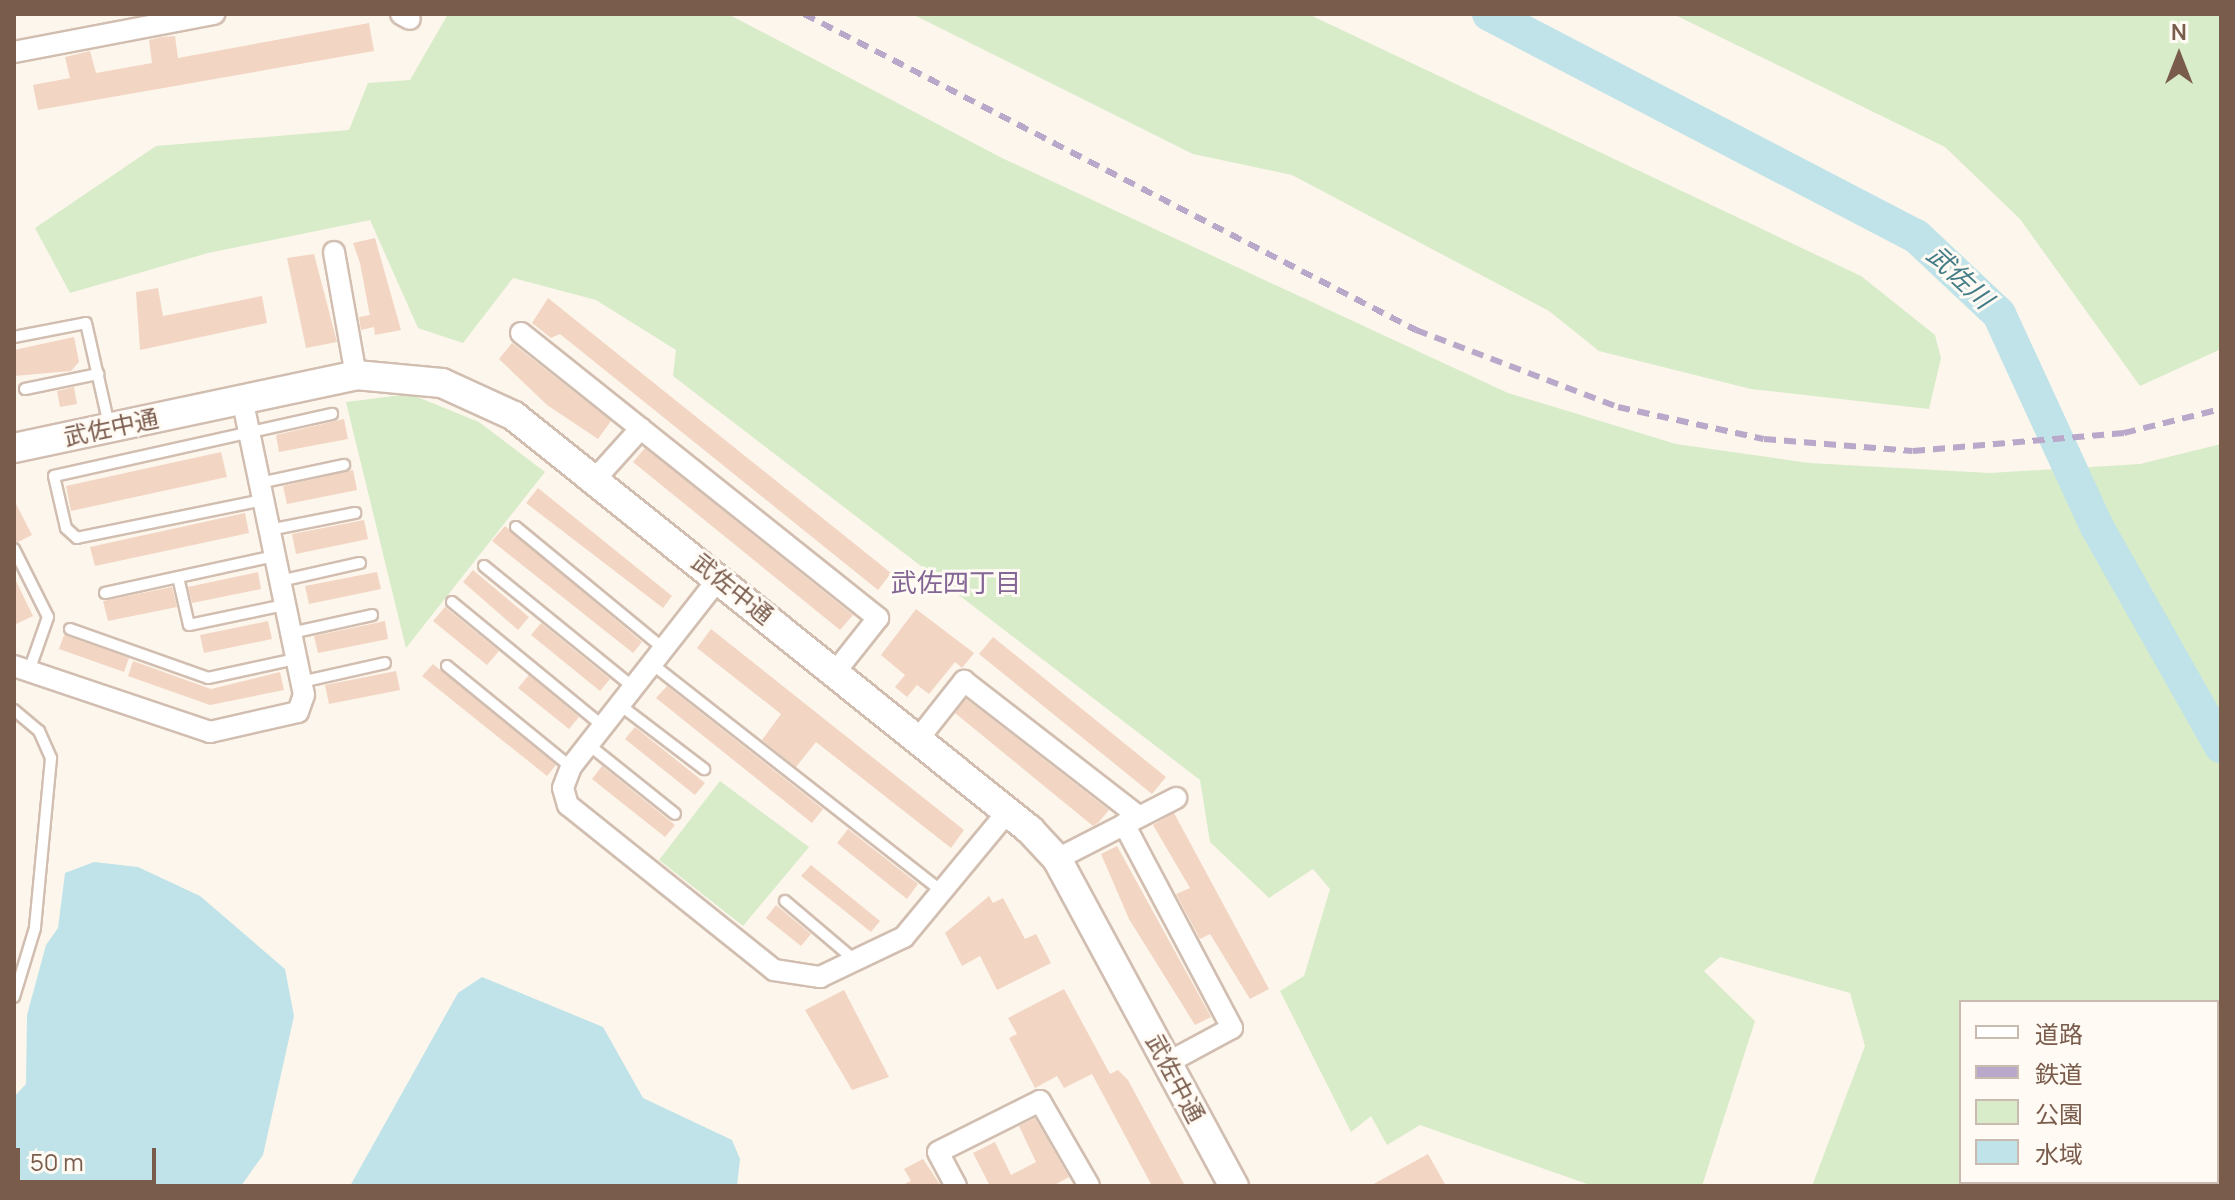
<!DOCTYPE html>
<html>
<head>
<meta charset="utf-8">
<style>
  body { margin:0 }
  #map { position:relative; width:2235px; height:1200px; overflow:hidden; background:#fdf6ec; font-family:Manrope,"Noto Sans JP",sans-serif }
  div>[style] { position:absolute }
  [style*='--x'] { left:calc(var(--x)*1px); top:calc(var(--y)*1px); width:calc(var(--w)*1px); rotate:calc(var(--a)*1deg) }
  .green>* { inset:0; background:#d8ecc9 }
  .water>* { inset:0; background:#bfe3e8 }
  .river>* { height:34px; margin:-17px; padding:0 17px; transform-origin:17px; border-radius:17px; background:#bfe3e8 }
  .building>* { inset:0; background:#f3d5c3 }
  .roads { filter:drop-shadow(2px 0 #d1beb0) drop-shadow(-2px 0 #d1beb0) drop-shadow(0 2px #d1beb0) drop-shadow(0 -2px #d1beb0) }
  .lane>* { height:10px; margin:-5px; padding:0 5px; transform-origin:5px; border-radius:5px; background:#fff }
  .street>* { height:20px; margin:-10px; padding:0 10px; transform-origin:10px; border-radius:10px; background:#fff }
  .secondary>* { height:28px; margin:-14px; padding:0 14px; transform-origin:14px; border-radius:14px; background:#fff }
  .rail>* { height:6px; margin-top:-3px; transform-origin:0; background:repeating-linear-gradient(90deg,#b9a8c9 0 12px,transparent 0 20px) }
  span { translate:-50% -50%; white-space:nowrap; text-align:center; line-height:1.15; -webkit-text-stroke:6px #fffaf3; paint-order:stroke }
  .street-label { font-size:24px; color:#7a5c4d }
  .water-label { font-size:26px; color:#437c86; font-style:italic }
  .neighbourhood-label { font-size:26px; color:#846695 }
  .frame { position:absolute; inset:0; border:16px solid #7a5c4d; pointer-events:none }
  .legend { position:absolute; left:1959px; top:1000px; width:260px; height:184px; box-sizing:border-box; background:#fffaf3; border:2px solid #cabbb1; margin:0; padding:10px 14px; list-style:none; font-size:24px; color:#7a5c4d }
  .legend li { display:flex; align-items:center; gap:16px; height:40px }
  .legend b { width:40px; border:2px solid #cabbb1 }
  .north { position:absolute; left:2139px; top:16px; width:80px; height:80px; -webkit-text-stroke:6px #fffaf3; paint-order:stroke; rotate:0deg; font-size:22px; font-weight:700; line-height:32px; text-align:center; color:#7a5c4d }
  .north::after { content:''; display:block; margin:auto; width:28px; height:36px; background:#7a5c4d; clip-path:polygon(50% 0,100% 100%,50% 72%,0 100%) }
  .scale { position:absolute; left:16px; top:1148px; width:140px; height:36px; box-sizing:border-box; border:4px solid #7a5c4d; border-top:0; padding-left:10px; font-size:24px; line-height:28px; white-space:nowrap; color:#7a5c4d; -webkit-text-stroke:6px #fffaf3; paint-order:stroke }
</style>
</head>
<body>
<div id="map">
  <div class="green">
    <i style="clip-path:polygon(evenodd,448px 14px,728px 14px,1002px 158px,1508px 393px,1676px 444px,1809px 463px,1989px 473px,2140px 464px,2221px 444px,2221px 1186px,1812px 1186px,1865px 1046px,1850px 993px,1720px 957px,1704px 971px,1755px 1021px,1702px 1186px,1593px 1186px,1420px 1125px,1387px 1145px,1371px 1116px,1351px 1132px,1280px 991px,1304px 976px,1330px 889px,1313px 869px,1269px 898px,1210px 842px,1200px 780px,673px 376px,676px 350px,596px 300px,513px 278px,463px 343px,418px 328px,370px 220px,208px 253px,70px 293px,35px 228px,156px 146px,349px 130px,368px 83px,410px 80px,448px 14px,2217px 1002px,2217px 1182px,1961px 1182px,1961px 1002px,2217px 1002px)"></i>
    <i style="clip-path:polygon(912px 14px,1308px 14px,1861px 276px,1935px 335px,1941px 358px,1929px 409px,1751px 389px,1599px 351px,1549px 311px,1292px 175px,1193px 154px)"></i>
    <i style="clip-path:polygon(1673px 14px,2221px 14px,2221px 349px,2140px 386px,2020px 219px,1945px 147px)"></i>
    <i style="clip-path:polygon(410px 394px,479px 422px,545px 472px,406px 648px,346px 402px)"></i>
    <i style="clip-path:polygon(720px 781px,809px 847px,743px 926px,659px 860px)"></i>
  </div>
  <div class="water">
    <i style="clip-path:polygon(94px 862px,138px 867px,200px 896px,285px 969px,294px 1016px,263px 1155px,241px 1186px,14px 1186px,14px 1097px,26px 1084px,27px 1015px,46px 945px,58px 928px,65px 873px)"></i>
    <i style="clip-path:polygon(482px 977px,603px 1027px,643px 1098px,732px 1140px,740px 1159px,737px 1186px,350px 1186px,458px 993px)"></i>
  </div>
  <div class="river">
    <i style="--x:1489;--y:14;--w:481;--a:27.5"></i>
    <i style="--x:1916;--y:236;--w:114;--a:43.2"></i>
    <i style="--x:1999;--y:314;--w:234;--a:65.3"></i>
    <i style="--x:2097;--y:527;--w:252;--a:60.5"></i>
  </div>
  <div class="building">
    <i style="clip-path:polygon(369px 23px,374px 51px,38px 110px,33px 85px,70px 78px,65px 57px,90px 51px,96px 73px,152px 63px,149px 40px,161px 37px,175px 36px,178px 58px)"></i>
    <i style="clip-path:polygon(375px 238px,401px 330px,375px 335px,374px 327px,361px 330px,359px 317px,370px 315px,372px 327px,360px 263px,353px 243px)"></i>
    <i style="clip-path:polygon(314px 254px,337px 342px,306px 348px,287px 258px)"></i>
    <i style="clip-path:polygon(158px 288px,163px 316px,262px 296px,267px 323px,140px 350px,136px 292px)"></i>
    <i style="clip-path:polygon(548px 298px,891px 573px,878px 590px,560px 334px,551px 338px,532px 323px)"></i>
    <i style="clip-path:polygon(74px 337px,79px 362px,71px 371px,14px 376px,14px 350px)"></i>
    <i style="clip-path:polygon(512px 343px,611px 421px,598px 439px,547px 405px,499px 359px)"></i>
    <i style="clip-path:polygon(74px 387px,77px 404px,60px 407px,57px 391px)"></i>
    <i style="clip-path:polygon(344px 419px,348px 439px,279px 452px,276px 435px)"></i>
    <i style="clip-path:polygon(645px 448px,853px 615px,840px 630px,633px 462px)"></i>
    <i style="clip-path:polygon(221px 452px,227px 477px,71px 511px,66px 486px)"></i>
    <i style="clip-path:polygon(353px 470px,357px 490px,287px 504px,283px 486px)"></i>
    <i style="clip-path:polygon(538px 488px,672px 596px,663px 608px,526px 503px)"></i>
    <i style="clip-path:polygon(14px 500px,32px 535px,18px 542px,14px 541px)"></i>
    <i style="clip-path:polygon(245px 513px,249px 533px,95px 566px,90px 547px)"></i>
    <i style="clip-path:polygon(364px 520px,368px 539px,296px 554px,292px 534px)"></i>
    <i style="clip-path:polygon(505px 526px,642px 642px,633px 653px,492px 541px)"></i>
    <i style="clip-path:polygon(473px 570px,529px 617px,518px 630px,463px 582px)"></i>
    <i style="clip-path:polygon(258px 572px,261px 589px,192px 603px,188px 587px)"></i>
    <i style="clip-path:polygon(377px 572px,381px 589px,309px 604px,305px 586px)"></i>
    <i style="clip-path:polygon(14px 577px,33px 616px,14px 625px)"></i>
    <i style="clip-path:polygon(172px 587px,177px 607px,108px 621px,103px 601px)"></i>
    <i style="clip-path:polygon(445px 607px,499px 651px,487px 665px,433px 621px)"></i>
    <i style="clip-path:polygon(916px 609px,974px 653px,962px 668px,955px 662px,929px 694px,917px 685px,907px 697px,895px 687px,905px 675px,881px 655px)"></i>
    <i style="clip-path:polygon(268px 621px,272px 639px,204px 653px,200px 635px)"></i>
    <i style="clip-path:polygon(385px 621px,388px 639px,318px 653px,314px 636px)"></i>
    <i style="clip-path:polygon(541px 623px,610px 679px,600px 691px,531px 635px)"></i>
    <i style="clip-path:polygon(711px 629px,964px 830px,951px 848px,816px 742px,796px 767px,762px 740px,781px 714px,697px 648px)"></i>
    <i style="clip-path:polygon(64px 635px,129px 658px,124px 672px,59px 649px)"></i>
    <i style="clip-path:polygon(993px 637px,1166px 777px,1152px 794px,979px 654px)"></i>
    <i style="clip-path:polygon(133px 661px,211px 689px,280px 672px,284px 690px,210px 705px,128px 676px)"></i>
    <i style="clip-path:polygon(433px 664px,556px 765px,547px 776px,422px 676px)"></i>
    <i style="clip-path:polygon(396px 671px,400px 690px,329px 704px,325px 685px)"></i>
    <i style="clip-path:polygon(529px 675px,579px 717px,569px 729px,518px 688px)"></i>
    <i style="clip-path:polygon(667px 686px,823px 809px,812px 823px,656px 698px)"></i>
    <i style="clip-path:polygon(966px 699px,1109px 810px,1098px 823px,1093px 826px,955px 713px)"></i>
    <i style="clip-path:polygon(635px 727px,705px 783px,695px 795px,625px 739px)"></i>
    <i style="clip-path:polygon(602px 766px,675px 825px,665px 837px,592px 779px)"></i>
    <i style="clip-path:polygon(1174px 813px,1269px 989px,1250px 999px,1210px 934px,1200px 939px,1176px 894px,1190px 888px,1153px 825px)"></i>
    <i style="clip-path:polygon(848px 829px,918px 884px,907px 899px,837px 843px)"></i>
    <i style="clip-path:polygon(1117px 846px,1211px 1017px,1195px 1025px,1129px 919px,1101px 854px)"></i>
    <i style="clip-path:polygon(811px 865px,880px 921px,871px 932px,801px 876px)"></i>
    <i style="clip-path:polygon(989px 896px,993px 903px,1003px 898px,1025px 939px,1036px 934px,1051px 963px,997px 990px,980px 956px,962px 966px,945px 933px)"></i>
    <i style="clip-path:polygon(776px 905px,811px 934px,801px 946px,766px 918px)"></i>
    <i style="clip-path:polygon(1064px 989px,1110px 1074px,1118px 1070px,1128px 1080px,1185px 1186px,1152px 1186px,1092px 1074px,1064px 1088px,1057px 1076px,1035px 1088px,1009px 1038px,1017px 1034px,1008px 1018px)"></i>
    <i style="clip-path:polygon(844px 990px,889px 1077px,852px 1090px,805px 1010px)"></i>
    <i style="clip-path:polygon(1035px 1118px,1069px 1177px,1053px 1186px,990px 1186px,973px 1153px,995px 1142px,1011px 1175px,1036px 1162px,1019px 1126px)"></i>
    <i style="clip-path:polygon(1428px 1154px,1446px 1186px,1370px 1186px)"></i>
    <i style="clip-path:polygon(923px 1159px,941px 1186px,900px 1186px,911px 1181px,904px 1169px)"></i>
  </div>
  <div class="roads">
    <div class="lane">
      <i style="--x:14;--y:337;--w:73;--a:-11"></i>
      <i style="--x:86;--y:323;--w:105;--a:77.3"></i>
      <i style="--x:25;--y:389;--w:75;--a:-11.6"></i>
      <i style="--x:259;--y:483;--w:87;--a:-12"></i>
      <i style="--x:263;--y:500;--w:190;--a:168.5"></i>
      <i style="--x:77;--y:538;--w:15;--a:-138"></i>
      <i style="--x:66;--y:528;--w:53;--a:-103"></i>
      <i style="--x:54;--y:476;--w:285;--a:-12.6"></i>
      <i style="--x:516;--y:527;--w:192;--a:39.5"></i>
      <i style="--x:269;--y:530;--w:88;--a:-11.2"></i>
      <i style="--x:14;--y:549;--w:76;--a:63.4"></i>
      <i style="--x:48;--y:617;--w:57;--a:109.4"></i>
      <i style="--x:484;--y:566;--w:193;--a:39.1"></i>
      <i style="--x:178;--y:577;--w:49;--a:77.1"></i>
      <i style="--x:189;--y:625;--w:98;--a:-11.8"></i>
      <i style="--x:280;--y:581;--w:82;--a:-12.7"></i>
      <i style="--x:105;--y:593;--w:174;--a:-12.3"></i>
      <i style="--x:452;--y:602;--w:195;--a:39.4"></i>
      <i style="--x:70;--y:629;--w:146;--a:19.5"></i>
      <i style="--x:208;--y:678;--w:90;--a:-12.2"></i>
      <i style="--x:291;--y:633;--w:83;--a:-12.5"></i>
      <i style="--x:652;--y:664;--w:367;--a:38.1"></i>
      <i style="--x:447;--y:666;--w:160;--a:39.2"></i>
      <i style="--x:301;--y:682;--w:86;--a:-12.7"></i>
      <i style="--x:620;--y:705;--w:106;--a:37.3"></i>
      <i style="--x:14;--y:710;--w:33;--a:40"></i>
      <i style="--x:39;--y:731;--w:30;--a:66"></i>
      <i style="--x:51;--y:758;--w:171;--a:95.4"></i>
      <i style="--x:35;--y:928;--w:72;--a:106.9"></i>
      <i style="--x:589;--y:745;--w:110;--a:38.7"></i>
      <i style="--x:785;--y:901;--w:94;--a:40.3"></i>
    </div>
    <div class="street">
      <i style="--x:401;--y:14;--w:10;--a:29"></i>
      <i style="--x:14;--y:52;--w:204;--a:-10.8"></i>
      <i style="--x:334;--y:252;--w:125;--a:79.9"></i>
      <i style="--x:521;--y:333;--w:457;--a:38.6"></i>
      <i style="--x:878;--y:618;--w:68;--a:128.4"></i>
      <i style="--x:596;--y:478;--w:67;--a:-48"></i>
      <i style="--x:719;--y:578;--w:240;--a:128.1"></i>
      <i style="--x:571;--y:767;--w:22;--a:111"></i>
      <i style="--x:563;--y:788;--w:18;--a:74"></i>
      <i style="--x:568;--y:805;--w:264;--a:38.7"></i>
      <i style="--x:774;--y:970;--w:47;--a:8.7"></i>
      <i style="--x:820;--y:977;--w:93;--a:-25.5"></i>
      <i style="--x:904;--y:937;--w:165;--a:-50.4"></i>
      <i style="--x:14;--y:666;--w:207;--a:18.6"></i>
      <i style="--x:210;--y:732;--w:90;--a:-12.8"></i>
      <i style="--x:298;--y:712;--w:18;--a:-71"></i>
      <i style="--x:304;--y:695;--w:302;--a:-101.8"></i>
      <i style="--x:919;--y:738;--w:73;--a:-51.7"></i>
      <i style="--x:964;--y:681;--w:220;--a:37.8"></i>
      <i style="--x:1124;--y:824;--w:231;--a:62.1"></i>
      <i style="--x:1232;--y:1028;--w:74;--a:151.7"></i>
      <i style="--x:1057;--y:859;--w:134;--a:-27.1"></i>
      <i style="--x:956;--y:1186;--w:38;--a:-118"></i>
      <i style="--x:938;--y:1152;--w:114;--a:-26.6"></i>
      <i style="--x:1040;--y:1101;--w:98;--a:60"></i>
    </div>
    <div class="secondary">
      <i style="--x:14;--y:448;--w:350;--a:-12"></i>
      <i style="--x:356;--y:375;--w:86;--a:5.3"></i>
      <i style="--x:442;--y:383;--w:79;--a:24.6"></i>
      <i style="--x:514;--y:416;--w:662;--a:38.74"></i>
      <i style="--x:1030;--y:830;--w:40;--a:47"></i>
      <i style="--x:1057;--y:859;--w:372;--a:61.6"></i>
    </div>
  </div>
  <div class="rail">
    <i style="--x:804;--y:14;--w:689;--a:27.31"></i>
    <i style="--x:1416;--y:330;--w:216;--a:20.9"></i>
    <i style="--x:1618;--y:407;--w:149;--a:12.4"></i>
    <i style="--x:1764;--y:439;--w:149;--a:4.6"></i>
    <i style="--x:1913;--y:451;--w:212;--a:-4.9"></i>
    <i style="--x:2124;--y:433;--w:100;--a:-13.9"></i>
  </div>
  <div class="street-label">
    <span style="left:111px;top:427px;rotate:-12deg">武佐中通</span>
    <span style="left:733px;top:588px;rotate:39deg">武佐中通</span>
    <span style="left:1176px;top:1078px;rotate:62deg">武佐中通</span>
  </div>
  <div class="water-label">
    <span style="left:1960px;top:277px;rotate:43deg">武佐川</span>
  </div>
  <div class="neighbourhood-label">
    <span style="left:956px;top:583px">武佐四丁目</span>
  </div>
  <div class="frame"></div>
  <ul class="legend">
  <li><b style="height:10px;background:#fff"></b>道路</li>
  <li><b style="height:10px;background:#b9a8c9"></b>鉄道</li>
  <li><b style="height:22px;background:#d8ecc9"></b>公園</li>
  <li><b style="height:22px;background:#bfe3e8"></b>水域</li>
  </ul>
  <div class="north">N</div>
  <div class="scale">50 m</div>
</div>
</body>
</html>
